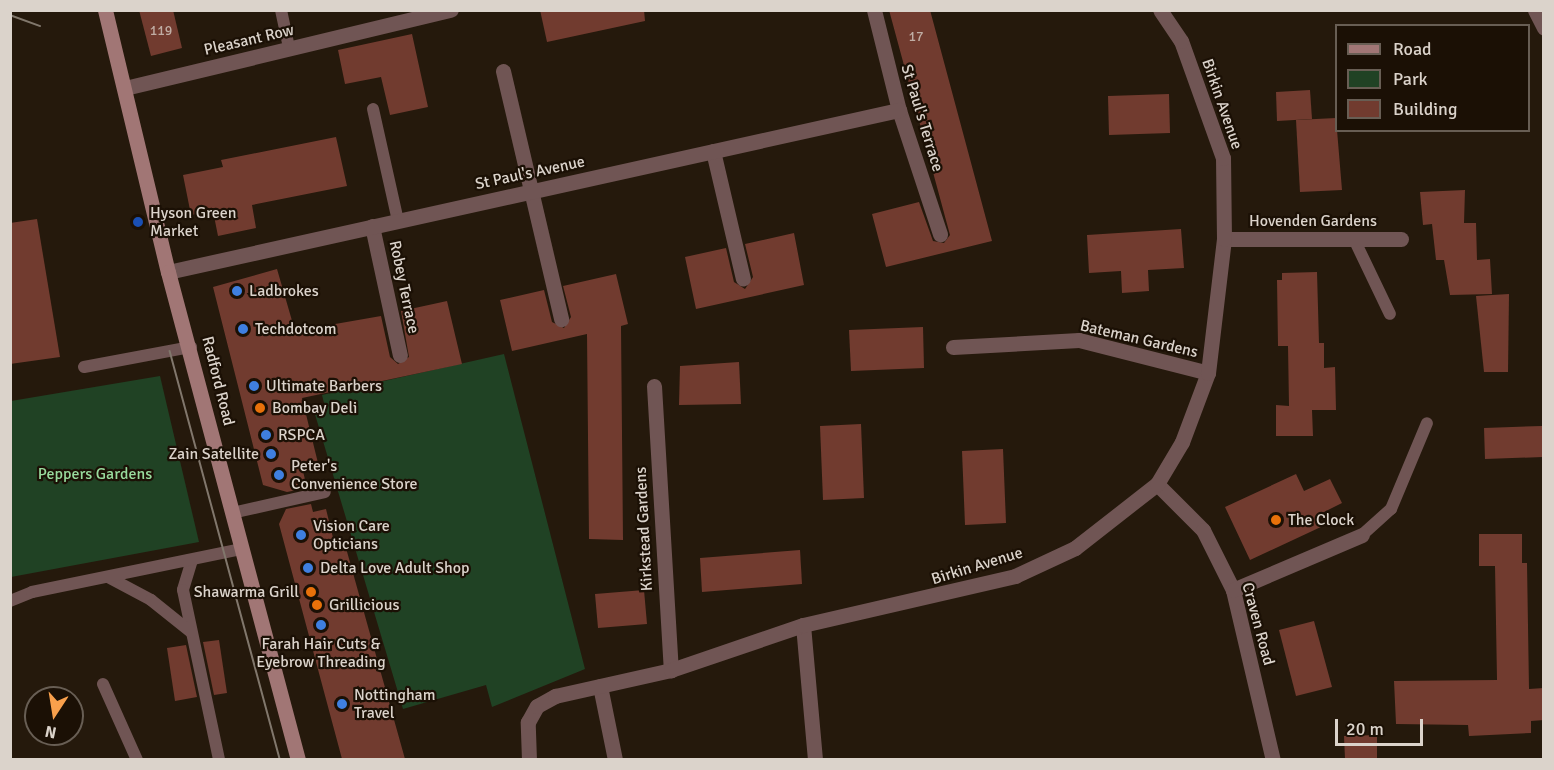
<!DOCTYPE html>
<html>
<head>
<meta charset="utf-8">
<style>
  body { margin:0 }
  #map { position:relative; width:1554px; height:770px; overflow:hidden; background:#25190c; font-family:Signika,sans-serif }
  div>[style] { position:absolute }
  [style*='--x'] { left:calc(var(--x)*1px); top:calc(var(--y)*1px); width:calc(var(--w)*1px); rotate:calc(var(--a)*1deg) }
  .green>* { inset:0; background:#204224 }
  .building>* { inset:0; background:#713b2f }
  .lane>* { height:12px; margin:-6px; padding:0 6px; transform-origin:6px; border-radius:6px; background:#705554 }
  .street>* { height:15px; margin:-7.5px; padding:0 7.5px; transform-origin:7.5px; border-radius:7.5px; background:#705554 }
  .secondary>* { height:15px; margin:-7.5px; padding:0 7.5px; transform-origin:7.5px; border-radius:7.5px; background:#a17675 }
  .tram>* { height:1.5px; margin:-0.75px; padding:0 0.75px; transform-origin:0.75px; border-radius:0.75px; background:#81776c }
  .dots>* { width:16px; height:16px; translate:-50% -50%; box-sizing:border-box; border:3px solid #1b1005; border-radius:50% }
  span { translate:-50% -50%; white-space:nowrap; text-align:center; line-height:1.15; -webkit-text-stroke:4.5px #1b1005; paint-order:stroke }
  .number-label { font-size:14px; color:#c0ada4 }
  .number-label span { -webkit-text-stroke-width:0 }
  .street-label { font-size:16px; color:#dbd3cb }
  .poi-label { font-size:16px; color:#dbd3cb }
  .left { translate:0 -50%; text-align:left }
  .right { translate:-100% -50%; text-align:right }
  .park-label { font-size:16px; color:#98db9d }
  .frame { position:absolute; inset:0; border:12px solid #dbd3cb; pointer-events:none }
  .legend { position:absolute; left:1335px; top:24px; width:195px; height:108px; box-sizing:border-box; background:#1b1005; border:2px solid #685e54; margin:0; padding:8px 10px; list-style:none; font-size:18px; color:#dbd3cb }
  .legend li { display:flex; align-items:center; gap:12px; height:30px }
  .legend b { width:30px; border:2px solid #685e54 }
  .north { position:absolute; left:24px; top:686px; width:60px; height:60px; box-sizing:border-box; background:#1b1005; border:2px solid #685e54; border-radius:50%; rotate:192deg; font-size:16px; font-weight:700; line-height:24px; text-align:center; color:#dbd3cb }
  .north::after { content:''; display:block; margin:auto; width:21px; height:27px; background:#f9a04c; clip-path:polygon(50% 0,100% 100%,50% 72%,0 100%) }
  .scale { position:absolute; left:1335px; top:719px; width:88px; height:27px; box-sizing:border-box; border:3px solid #dbd3cb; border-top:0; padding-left:8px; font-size:18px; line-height:21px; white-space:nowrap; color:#dbd3cb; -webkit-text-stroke:4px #1b1005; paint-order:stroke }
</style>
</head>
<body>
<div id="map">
  <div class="green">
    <i style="clip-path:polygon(504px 354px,585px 669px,492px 707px,486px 685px,403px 709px,314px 411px,325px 407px,322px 395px)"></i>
    <i style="clip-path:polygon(160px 376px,199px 542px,11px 577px,11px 401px)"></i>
  </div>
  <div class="building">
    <i style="clip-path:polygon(139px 10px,173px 10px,182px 48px,151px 56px)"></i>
    <i style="clip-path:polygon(540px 10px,644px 10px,645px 21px,547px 42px)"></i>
    <i style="clip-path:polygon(889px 10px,930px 10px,992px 241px,886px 267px,872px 214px,919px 202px,933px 241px,944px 243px,950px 235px)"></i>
    <i style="clip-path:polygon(412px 34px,428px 107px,390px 115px,381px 77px,345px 84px,338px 50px)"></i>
    <i style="clip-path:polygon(1310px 90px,1312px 119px,1277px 121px,1276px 92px)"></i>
    <i style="clip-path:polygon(1169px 94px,1170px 133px,1109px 135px,1108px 96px)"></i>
    <i style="clip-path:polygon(1336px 118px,1342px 190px,1300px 192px,1296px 120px)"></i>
    <i style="clip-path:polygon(336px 137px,347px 186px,252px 205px,256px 228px,218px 236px,213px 211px,191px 215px,183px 175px,223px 167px,221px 160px)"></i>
    <i style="clip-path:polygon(1465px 190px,1464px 223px,1476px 223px,1477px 260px,1490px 259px,1492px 294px,1450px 295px,1444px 260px,1436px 260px,1432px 224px,1423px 225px,1420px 192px)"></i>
    <i style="clip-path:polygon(37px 219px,60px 357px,10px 364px,10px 223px)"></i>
    <i style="clip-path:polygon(1181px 229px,1184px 268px,1148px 270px,1149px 291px,1122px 293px,1121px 271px,1089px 273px,1087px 235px)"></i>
    <i style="clip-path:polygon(794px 233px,804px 285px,696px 309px,685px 257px,726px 248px,734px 282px,745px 289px,753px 277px,745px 244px)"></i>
    <i style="clip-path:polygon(277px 269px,295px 331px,381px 316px,390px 357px,398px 364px,409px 357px,401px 311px,447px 301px,462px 364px,302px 398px,318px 463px,302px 467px,307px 488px,287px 492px,263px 485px,213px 287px)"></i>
    <i style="clip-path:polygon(1317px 272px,1319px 343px,1324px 343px,1324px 368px,1335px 367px,1336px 410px,1312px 410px,1313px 436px,1276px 436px,1276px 405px,1289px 406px,1288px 346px,1278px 346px,1277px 280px,1282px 280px,1282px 273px)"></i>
    <i style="clip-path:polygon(616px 274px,628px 324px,621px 326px,623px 540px,589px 539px,587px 334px,512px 351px,500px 300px,544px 290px,552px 322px,564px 328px,571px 317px,563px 286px)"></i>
    <i style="clip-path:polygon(1509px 294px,1508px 372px,1484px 372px,1476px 296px)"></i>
    <i style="clip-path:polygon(923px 327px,924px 368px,851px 371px,849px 330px)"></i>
    <i style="clip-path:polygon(739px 362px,741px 404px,679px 405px,680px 366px)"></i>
    <i style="clip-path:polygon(861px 424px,864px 498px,823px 500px,820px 426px)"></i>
    <i style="clip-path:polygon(1542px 426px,1543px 457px,1485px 459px,1484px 428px)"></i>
    <i style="clip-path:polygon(1003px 449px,1006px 523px,965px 525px,962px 451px)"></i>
    <i style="clip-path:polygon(1296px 474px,1304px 491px,1330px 479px,1342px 503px,1318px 515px,1323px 526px,1250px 560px,1225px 507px)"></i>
    <i style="clip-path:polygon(311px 504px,313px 512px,326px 509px,336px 550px,346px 548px,405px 759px,342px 759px,279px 524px,286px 509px)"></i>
    <i style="clip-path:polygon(1479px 534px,1522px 534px,1522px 563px,1527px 563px,1529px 689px,1544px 688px,1544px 720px,1531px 721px,1531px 733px,1469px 736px,1468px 725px,1396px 724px,1394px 681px,1497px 680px,1495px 566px,1479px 566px)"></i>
    <i style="clip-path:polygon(800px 550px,802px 584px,702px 592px,700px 558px)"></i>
    <i style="clip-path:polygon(644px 590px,647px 624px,598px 628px,595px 594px)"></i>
    <i style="clip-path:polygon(1314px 621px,1332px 687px,1296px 696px,1279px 630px)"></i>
    <i style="clip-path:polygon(219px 640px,227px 693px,214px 695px,203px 642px)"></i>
    <i style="clip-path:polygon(186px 645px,197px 697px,175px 701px,167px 648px)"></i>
    <i style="clip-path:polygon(1377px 735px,1377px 759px,1345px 759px,1344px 736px)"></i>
  </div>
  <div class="lane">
    <i style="--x:281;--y:10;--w:40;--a:78"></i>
    <i style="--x:373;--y:109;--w:115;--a:77.4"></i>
    <i style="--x:1354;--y:239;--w:83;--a:64.4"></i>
    <i style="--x:84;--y:367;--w:109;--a:-10.6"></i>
    <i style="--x:232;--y:513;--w:95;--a:-12.7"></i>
    <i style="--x:1362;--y:535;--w:39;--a:-42"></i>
    <i style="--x:1391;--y:509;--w:93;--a:-67.3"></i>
    <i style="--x:192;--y:560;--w:31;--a:107"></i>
    <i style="--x:183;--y:590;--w:174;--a:78"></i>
    <i style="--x:108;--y:577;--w:49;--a:28.1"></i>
    <i style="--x:151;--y:600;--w:51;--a:38.7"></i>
    <i style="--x:10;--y:601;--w:24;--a:-22"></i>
    <i style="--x:32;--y:592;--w:213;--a:-11.6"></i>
    <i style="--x:103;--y:684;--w:83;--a:65.9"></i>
  </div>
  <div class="street">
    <i style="--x:874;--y:10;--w:103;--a:76"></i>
    <i style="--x:899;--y:110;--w:131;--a:71.7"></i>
    <i style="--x:1535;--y:10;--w:20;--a:63"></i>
    <i style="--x:503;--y:71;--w:255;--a:76.8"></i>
    <i style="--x:125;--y:88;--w:335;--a:-13.5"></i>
    <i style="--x:713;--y:151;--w:131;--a:76.8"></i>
    <i style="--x:372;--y:226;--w:132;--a:77.8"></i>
    <i style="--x:1224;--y:239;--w:177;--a:0"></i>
    <i style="--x:168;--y:272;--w:749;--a:-12.5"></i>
    <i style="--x:953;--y:347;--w:126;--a:-3.2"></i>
    <i style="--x:1079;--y:340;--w:133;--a:14.3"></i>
    <i style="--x:654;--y:386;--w:285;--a:86.6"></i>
    <i style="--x:1157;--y:484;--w:65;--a:45"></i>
    <i style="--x:1203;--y:530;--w:67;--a:63.4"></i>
    <i style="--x:1233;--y:590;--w:175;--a:76.8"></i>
    <i style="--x:1233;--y:590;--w:140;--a:-23.1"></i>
    <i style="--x:803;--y:625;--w:136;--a:84.9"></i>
    <i style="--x:600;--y:686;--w:76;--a:78.5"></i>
    <i style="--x:529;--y:760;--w:38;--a:-92"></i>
    <i style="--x:528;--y:722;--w:18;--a:-61"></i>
    <i style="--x:537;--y:706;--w:21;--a:-29"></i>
    <i style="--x:555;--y:696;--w:119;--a:-12.6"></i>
    <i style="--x:671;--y:670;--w:139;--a:-18.8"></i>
    <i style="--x:803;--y:625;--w:218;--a:-13"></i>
    <i style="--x:1015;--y:576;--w:66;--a:-25"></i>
    <i style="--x:1075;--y:548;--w:104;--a:-38"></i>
    <i style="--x:1157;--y:484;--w:49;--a:-59.2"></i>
    <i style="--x:1182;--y:442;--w:74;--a:-69.4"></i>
    <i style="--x:1208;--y:373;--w:135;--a:-83.2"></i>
    <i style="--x:1224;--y:239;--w:81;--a:-90.7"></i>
    <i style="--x:1223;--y:158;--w:124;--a:-109.7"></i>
    <i style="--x:1181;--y:41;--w:37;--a:-124"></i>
  </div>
  <div class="secondary">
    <i style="--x:105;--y:10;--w:269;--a:76.5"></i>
    <i style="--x:168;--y:272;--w:505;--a:75.08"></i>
  </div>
  <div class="tram">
    <i style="--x:10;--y:15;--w:32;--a:20"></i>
    <i style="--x:170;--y:351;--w:424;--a:74.9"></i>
  </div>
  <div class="dots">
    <i style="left:138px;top:222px;background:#1a4fb4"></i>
    <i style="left:237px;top:291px;background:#3f7fe0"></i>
    <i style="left:243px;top:329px;background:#3f7fe0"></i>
    <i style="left:254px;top:386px;background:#3f7fe0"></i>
    <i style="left:260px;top:408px;background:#e8710a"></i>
    <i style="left:266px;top:435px;background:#3f7fe0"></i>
    <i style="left:271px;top:454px;background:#3f7fe0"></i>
    <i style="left:279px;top:475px;background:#3f7fe0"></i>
    <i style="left:1276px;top:520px;background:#e8710a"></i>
    <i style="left:301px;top:535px;background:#3f7fe0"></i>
    <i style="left:308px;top:568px;background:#3f7fe0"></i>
    <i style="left:311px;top:592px;background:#e8710a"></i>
    <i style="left:317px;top:605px;background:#e8710a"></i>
    <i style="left:321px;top:625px;background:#3f7fe0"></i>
    <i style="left:342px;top:704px;background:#3f7fe0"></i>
  </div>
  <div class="number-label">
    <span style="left:161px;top:31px">119</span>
    <span style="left:916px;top:37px">17</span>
  </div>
  <div class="street-label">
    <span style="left:249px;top:40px;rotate:-13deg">Pleasant Row</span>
    <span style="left:1222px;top:104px;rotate:71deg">Birkin Avenue</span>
    <span style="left:922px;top:118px;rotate:73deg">St Paul's Terrace</span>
    <span style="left:530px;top:173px;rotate:-12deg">St Paul's Avenue</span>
    <span style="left:1313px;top:221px">Hovenden Gardens</span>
    <span style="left:404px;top:287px;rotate:78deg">Robey Terrace</span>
    <span style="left:1139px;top:339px;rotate:13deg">Bateman Gardens</span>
    <span style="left:218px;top:381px;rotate:76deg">Radford Road</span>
    <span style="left:644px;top:529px;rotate:-93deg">Kirkstead Gardens</span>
    <span style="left:977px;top:566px;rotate:-17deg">Birkin Avenue</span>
    <span style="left:1258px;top:624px;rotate:75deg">Craven Road</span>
  </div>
  <div class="poi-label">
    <span class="left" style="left:150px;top:222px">Hyson Green<br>Market</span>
    <span class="left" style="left:249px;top:291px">Ladbrokes</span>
    <span class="left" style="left:255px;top:329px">Techdotcom</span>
    <span class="left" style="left:266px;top:386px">Ultimate Barbers</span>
    <span class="left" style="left:272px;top:408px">Bombay Deli</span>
    <span class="left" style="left:278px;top:435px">RSPCA</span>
    <span class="right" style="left:259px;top:454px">Zain Satellite</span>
    <span class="left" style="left:291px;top:475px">Peter's<br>Convenience Store</span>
    <span class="left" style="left:1288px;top:520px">The Clock</span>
    <span class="left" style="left:313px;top:535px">Vision Care<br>Opticians</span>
    <span class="left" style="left:320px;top:568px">Delta Love Adult Shop</span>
    <span class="right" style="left:299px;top:592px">Shawarma Grill</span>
    <span class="left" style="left:329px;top:605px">Grillicious</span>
    <span style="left:321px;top:653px">Farah Hair Cuts &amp;<br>Eyebrow Threading</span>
    <span class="left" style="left:354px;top:704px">Nottingham<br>Travel</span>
  </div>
  <div class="park-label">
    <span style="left:95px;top:474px">Peppers Gardens</span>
  </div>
  <div class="frame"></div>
  <ul class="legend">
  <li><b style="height:8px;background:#a17675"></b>Road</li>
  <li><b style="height:16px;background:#204224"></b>Park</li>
  <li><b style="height:16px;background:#713b2f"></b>Building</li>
  </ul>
  <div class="north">N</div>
  <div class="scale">20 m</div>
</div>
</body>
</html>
